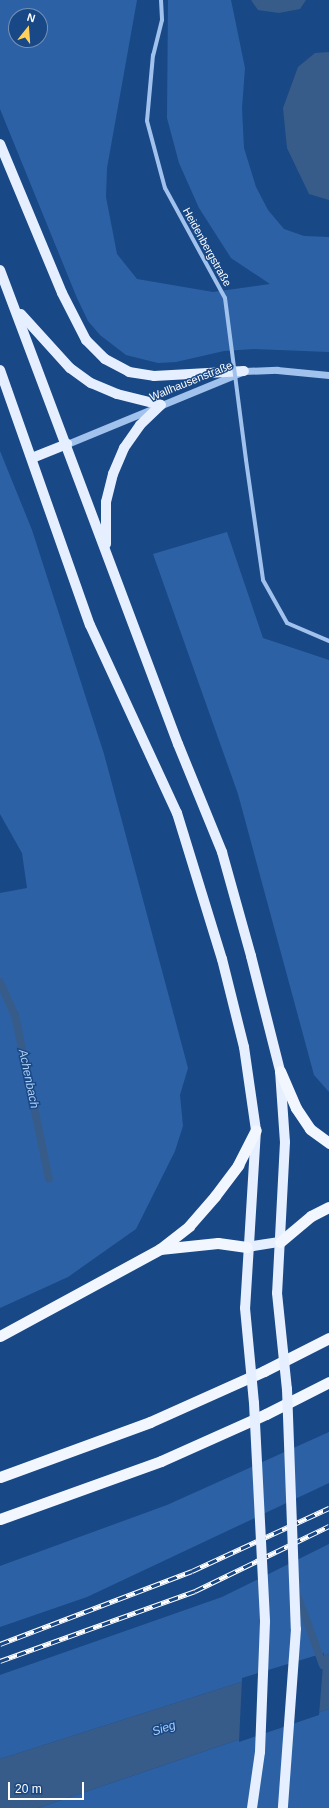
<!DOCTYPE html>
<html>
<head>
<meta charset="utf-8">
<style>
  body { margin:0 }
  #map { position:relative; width:329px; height:1808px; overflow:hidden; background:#194886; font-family:Helvetica,sans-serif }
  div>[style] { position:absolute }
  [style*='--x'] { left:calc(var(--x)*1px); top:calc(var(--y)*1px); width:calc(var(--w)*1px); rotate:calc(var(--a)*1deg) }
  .green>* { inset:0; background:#2c62a5 }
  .water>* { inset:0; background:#385c89 }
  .pier>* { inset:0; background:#194886 }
  .stream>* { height:8px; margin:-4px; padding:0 4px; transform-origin:4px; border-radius:4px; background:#385c89 }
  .minor>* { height:4px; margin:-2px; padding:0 2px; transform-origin:2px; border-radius:2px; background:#a0c2ed }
  .tertiary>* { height:7px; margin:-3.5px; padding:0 3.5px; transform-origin:3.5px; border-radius:3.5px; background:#a0c2ed }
  .primary>* { height:10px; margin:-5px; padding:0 5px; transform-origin:5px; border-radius:5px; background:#e5efff }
  .trunk>* { height:11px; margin:-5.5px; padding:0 5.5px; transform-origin:5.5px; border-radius:5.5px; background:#f2f7ff }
  .rail>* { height:4.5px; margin-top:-2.25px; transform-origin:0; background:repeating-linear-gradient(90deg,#194886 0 9px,#fff 0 18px); box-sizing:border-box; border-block:1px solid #fff }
  .minor-bridge>* { height:4px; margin:-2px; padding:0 2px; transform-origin:2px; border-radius:2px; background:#a0c2ed }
  .primary-bridge>* { height:10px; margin:-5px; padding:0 5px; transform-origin:5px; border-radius:5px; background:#e5efff }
  span { translate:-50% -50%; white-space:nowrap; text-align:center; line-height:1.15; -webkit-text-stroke:3px #194886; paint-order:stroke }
  .street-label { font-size:11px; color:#fff }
  .water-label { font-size:12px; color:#abccf4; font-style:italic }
  .north { position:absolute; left:8px; top:8px; width:40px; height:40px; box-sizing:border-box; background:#194886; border:1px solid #7591b6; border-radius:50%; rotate:17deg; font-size:11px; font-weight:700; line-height:16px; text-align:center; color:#fff }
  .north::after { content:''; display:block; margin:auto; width:14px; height:18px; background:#ffd15b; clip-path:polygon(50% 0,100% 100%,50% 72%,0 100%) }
  .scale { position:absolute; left:8px; top:1782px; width:76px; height:18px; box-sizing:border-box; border:2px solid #fff; border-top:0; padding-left:5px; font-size:12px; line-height:14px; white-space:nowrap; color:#fff; -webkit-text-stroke:3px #194886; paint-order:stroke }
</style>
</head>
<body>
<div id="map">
  <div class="green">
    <i style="clip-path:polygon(evenodd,0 0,137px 0,107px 168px,106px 197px,117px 254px,137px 279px,213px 292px,270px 284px,231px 258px,199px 208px,179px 163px,167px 118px,168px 0,231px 0,245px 68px,242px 108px,244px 148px,256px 187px,268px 210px,284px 229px,304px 236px,329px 237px,329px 352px,254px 349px,224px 351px,176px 362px,158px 363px,126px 355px,100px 335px,88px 321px,77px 298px,0 109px,0 0,16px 16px,40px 16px,40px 40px,16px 40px,16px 16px)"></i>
    <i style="clip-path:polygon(0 451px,32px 530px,104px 754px,188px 1068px,180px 1095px,183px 1126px,175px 1151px,136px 1229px,68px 1277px,0 1308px,0 893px,27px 888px,22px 853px,0 814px)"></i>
    <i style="clip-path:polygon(227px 532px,263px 638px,329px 660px,329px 1092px,314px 1075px,238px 794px,153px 554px)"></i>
    <i style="clip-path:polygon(329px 1432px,329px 1483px,87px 1597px,0 1627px,0 1566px,167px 1505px)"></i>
    <i style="clip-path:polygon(329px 1544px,329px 1654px,0 1759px,0 1675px,222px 1597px)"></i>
    <i style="clip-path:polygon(329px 1709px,329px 1808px,38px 1808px)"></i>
  </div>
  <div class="water">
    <i style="clip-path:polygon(251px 0,306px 0,300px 9px,279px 13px,258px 10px)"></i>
    <i style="clip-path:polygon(329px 52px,329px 200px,309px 194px,287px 148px,283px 108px,298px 67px,315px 53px)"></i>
    <i style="clip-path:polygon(329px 1654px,329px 1709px,38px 1808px,0 1808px,0 1759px)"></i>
  </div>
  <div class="pier">
    <i style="clip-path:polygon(324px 1653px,319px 1715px,239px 1742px,242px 1678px)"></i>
  </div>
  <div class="stream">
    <i style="--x:0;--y:982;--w:36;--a:66"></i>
    <i style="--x:15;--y:1015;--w:167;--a:78.3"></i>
    <i style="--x:296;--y:1592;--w:78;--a:69.7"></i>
  </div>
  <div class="minor">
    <i style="--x:161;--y:0;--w:20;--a:87"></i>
    <i style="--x:162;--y:20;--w:36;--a:104"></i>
    <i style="--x:153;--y:55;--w:66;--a:95.2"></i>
    <i style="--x:147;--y:121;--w:69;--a:75"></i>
    <i style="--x:165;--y:188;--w:125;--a:61.4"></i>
    <i style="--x:246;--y:460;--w:121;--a:81.9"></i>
    <i style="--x:263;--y:580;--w:49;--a:60.8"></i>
    <i style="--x:287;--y:623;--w:46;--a:23.2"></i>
  </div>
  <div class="tertiary">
    <i style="--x:67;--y:444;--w:191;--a:-22.4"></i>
    <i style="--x:244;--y:371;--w:33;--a:-2"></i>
    <i style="--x:277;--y:370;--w:52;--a:5.5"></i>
  </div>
  <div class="primary">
    <i style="--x:0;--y:144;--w:161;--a:67.4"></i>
    <i style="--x:62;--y:293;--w:53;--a:62.9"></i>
    <i style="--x:86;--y:340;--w:27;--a:45"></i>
    <i style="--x:105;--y:359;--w:27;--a:28"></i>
    <i style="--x:129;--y:372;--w:25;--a:9"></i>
    <i style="--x:154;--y:376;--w:90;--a:-3.2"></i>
    <i style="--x:0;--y:270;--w:506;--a:69.42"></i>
    <i style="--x:178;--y:744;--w:117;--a:67.8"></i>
    <i style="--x:222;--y:852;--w:108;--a:74.4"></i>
    <i style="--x:251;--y:956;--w:119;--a:75.8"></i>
    <i style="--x:280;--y:1071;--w:71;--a:86"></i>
    <i style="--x:285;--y:1142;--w:151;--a:93"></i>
    <i style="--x:21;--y:314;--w:73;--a:47.8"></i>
    <i style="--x:70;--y:368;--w:26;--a:36"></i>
    <i style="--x:91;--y:383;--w:28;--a:23"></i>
    <i style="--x:117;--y:394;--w:45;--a:14"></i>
    <i style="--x:0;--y:370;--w:270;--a:70.6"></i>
    <i style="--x:90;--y:625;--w:207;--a:65.2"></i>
    <i style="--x:177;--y:813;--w:153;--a:72.9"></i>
    <i style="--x:222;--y:959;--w:91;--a:76"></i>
    <i style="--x:244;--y:1047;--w:84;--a:81.8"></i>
    <i style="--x:256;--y:1130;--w:178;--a:93.5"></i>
    <i style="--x:32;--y:458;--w:38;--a:-22"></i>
    <i style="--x:106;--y:544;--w:42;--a:-90"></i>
    <i style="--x:106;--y:502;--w:29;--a:-76"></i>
    <i style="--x:113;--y:474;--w:28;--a:-67"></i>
    <i style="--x:124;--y:448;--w:28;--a:-55"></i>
    <i style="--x:140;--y:425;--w:29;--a:-44"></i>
    <i style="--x:247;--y:1247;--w:33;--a:-9"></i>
  </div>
  <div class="trunk">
    <i style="--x:280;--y:1071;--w:40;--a:66.6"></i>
    <i style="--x:296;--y:1108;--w:25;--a:56"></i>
    <i style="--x:310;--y:1129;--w:24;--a:36"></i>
    <i style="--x:280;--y:1242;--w:40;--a:-40"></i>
    <i style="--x:311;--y:1216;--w:20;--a:-27"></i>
    <i style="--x:160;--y:1249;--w:58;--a:-5.9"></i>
    <i style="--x:218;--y:1243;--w:29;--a:8"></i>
    <i style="--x:0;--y:1336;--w:182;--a:-28.5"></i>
    <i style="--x:160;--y:1249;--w:37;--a:-38"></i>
    <i style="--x:189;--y:1226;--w:40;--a:-49"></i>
    <i style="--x:215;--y:1196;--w:39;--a:-53"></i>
    <i style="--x:238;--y:1165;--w:39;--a:-63"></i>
    <i style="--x:0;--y:1477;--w:160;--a:-20.1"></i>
    <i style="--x:150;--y:1422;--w:125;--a:-24.1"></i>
    <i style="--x:264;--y:1371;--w:73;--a:-26.9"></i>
    <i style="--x:0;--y:1519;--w:171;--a:-19.8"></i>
    <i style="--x:161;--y:1461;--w:115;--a:-24.1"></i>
    <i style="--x:266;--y:1414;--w:71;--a:-26.9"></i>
  </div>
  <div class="rail">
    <i style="--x:0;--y:1644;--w:205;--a:-20.8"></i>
    <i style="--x:192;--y:1571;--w:151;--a:-24.7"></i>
    <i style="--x:0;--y:1661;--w:207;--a:-19.7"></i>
    <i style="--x:195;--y:1591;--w:149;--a:-25.9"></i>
  </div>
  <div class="minor-bridge">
    <i style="--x:225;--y:298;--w:163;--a:82.6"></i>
  </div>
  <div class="primary-bridge">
    <i style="--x:277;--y:1293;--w:97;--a:84.1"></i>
    <i style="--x:287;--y:1389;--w:240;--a:87.9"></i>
    <i style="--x:296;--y:1629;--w:179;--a:94.2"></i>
    <i style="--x:245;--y:1308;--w:95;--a:84.6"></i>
    <i style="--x:254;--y:1403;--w:219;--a:87.1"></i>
    <i style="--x:265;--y:1622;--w:130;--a:92.2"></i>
    <i style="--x:260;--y:1752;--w:57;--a:98.1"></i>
  </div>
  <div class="street-label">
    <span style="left:207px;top:247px;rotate:61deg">Heidenbergstraße</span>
    <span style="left:191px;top:381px;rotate:-22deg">Wallhausenstraße</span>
  </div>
  <div class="water-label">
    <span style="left:28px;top:1079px;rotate:78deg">Achenbach</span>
    <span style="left:164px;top:1729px;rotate:-19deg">Sieg</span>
  </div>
  <div class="north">N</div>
  <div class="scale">20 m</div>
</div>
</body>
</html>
